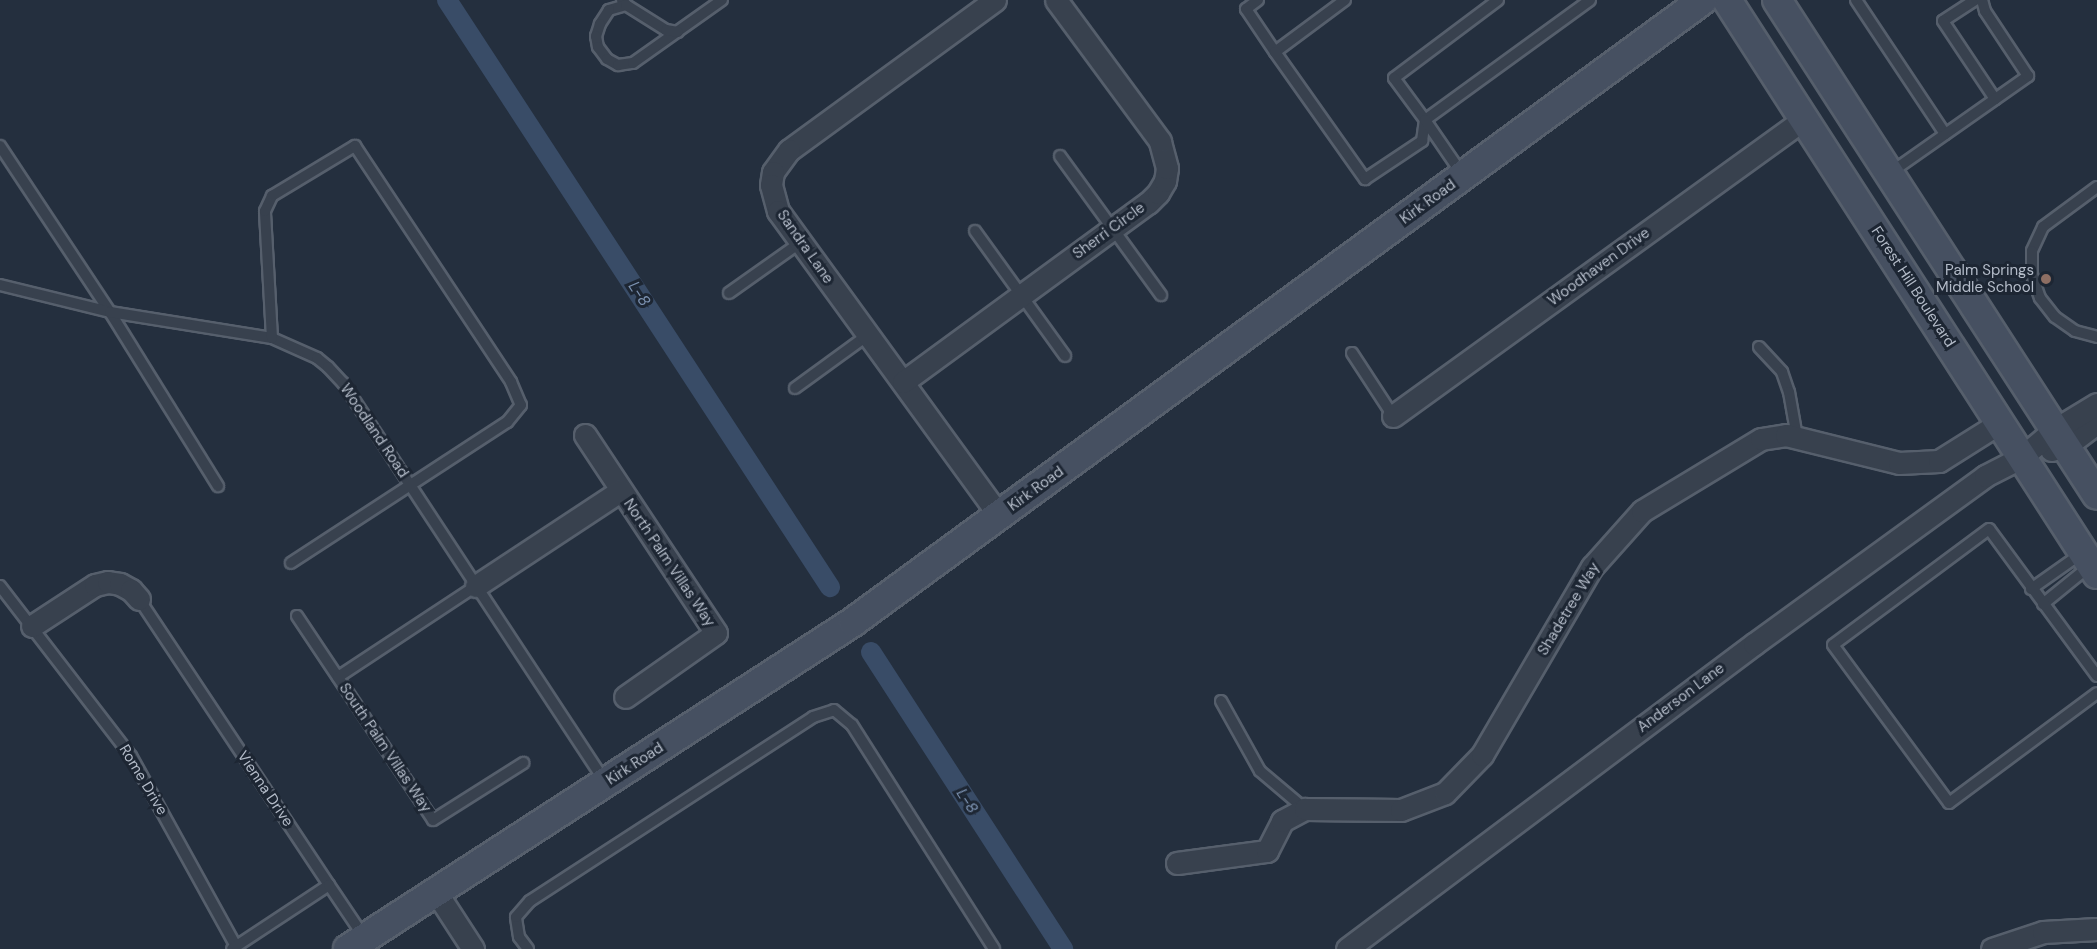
<!DOCTYPE html>
<html>
<head>
<meta charset="utf-8">
<style>
  body { margin:0 }
  #map { position:relative; width:2097px; height:949px; overflow:hidden; background:#242f3e; font-family:"DM Sans",sans-serif }
  div>[style] { position:absolute }
  [style*='--x'] { left:calc(var(--x)*1px); top:calc(var(--y)*1px); width:calc(var(--w)*1px); rotate:calc(var(--a)*1deg) }
  .canal>* { height:20px; margin:-10px; padding:0 10px; transform-origin:10px; border-radius:10px; background:#394c67 }
  .roads { filter:drop-shadow(2px 0 #565f6c) drop-shadow(-2px 0 #565f6c) drop-shadow(0 2px #565f6c) drop-shadow(0 -2px #565f6c) }
  .lane>* { height:10px; margin:-5px; padding:0 5px; transform-origin:5px; border-radius:5px; background:#38414e }
  .street>* { height:21px; margin:-10.5px; padding:0 10.5px; transform-origin:10.5px; border-radius:10.5px; background:#38414e }
  .secondary>* { height:28px; margin:-14px; padding:0 14px; transform-origin:14px; border-radius:14px; background:#465061 }
  .dots>* { width:16px; height:16px; translate:-50% -50%; box-sizing:border-box; border:3px solid #1d2633; border-radius:50% }
  span { translate:-50% -50%; white-space:nowrap; text-align:center; line-height:1.15; -webkit-text-stroke:6px #1d2633; paint-order:stroke }
  .street-label { font-size:15px; color:#b4bcc9 }
  .poi-label { font-size:15px; color:#b4bcc9 }
  .right { translate:-100% -50%; text-align:right }
  .water-label { font-size:16px; color:#7c92b1; font-style:italic }
</style>
</head>
<body>
<div id="map">
  <div class="canal">
    <i style="--x:447;--y:0;--w:701;--a:56.88"></i>
    <i style="--x:871;--y:652;--w:354;--a:57.1"></i>
  </div>
  <div class="roads">
    <div class="lane">
      <i style="--x:622;--y:0;--w:6;--a:51"></i>
      <i style="--x:626;--y:5;--w:18;--a:164"></i>
      <i style="--x:609;--y:10;--w:17;--a:123"></i>
      <i style="--x:600;--y:24;--w:13;--a:108"></i>
      <i style="--x:596;--y:36;--w:11;--a:80"></i>
      <i style="--x:598;--y:47;--w:15;--a:53"></i>
      <i style="--x:607;--y:59;--w:13;--a:29"></i>
      <i style="--x:618;--y:65;--w:15;--a:-8"></i>
      <i style="--x:633;--y:63;--w:109;--a:-35.3"></i>
      <i style="--x:1258;--y:0;--w:15;--a:143"></i>
      <i style="--x:1246;--y:9;--w:52;--a:56"></i>
      <i style="--x:1345;--y:0;--w:87;--a:143.4"></i>
      <i style="--x:1275;--y:52;--w:156;--a:54.7"></i>
      <i style="--x:1365;--y:179;--w:69;--a:-33.7"></i>
      <i style="--x:1422;--y:141;--w:21;--a:-82"></i>
      <i style="--x:1498;--y:0;--w:130;--a:143.1"></i>
      <i style="--x:1394;--y:78;--w:52;--a:53.6"></i>
      <i style="--x:1425;--y:120;--w:204;--a:-36"></i>
      <i style="--x:1856;--y:0;--w:161;--a:56.4"></i>
      <i style="--x:1975;--y:0;--w:38;--a:147"></i>
      <i style="--x:1943;--y:21;--w:94;--a:56.3"></i>
      <i style="--x:626;--y:5;--w:47;--a:32"></i>
      <i style="--x:666;--y:30;--w:12;--a:9"></i>
      <i style="--x:1425;--y:120;--w:65;--a:55.6"></i>
      <i style="--x:0;--y:146;--w:199;--a:56.5"></i>
      <i style="--x:110;--y:312;--w:205;--a:58.2"></i>
      <i style="--x:1060;--y:156;--w:172;--a:54"></i>
      <i style="--x:1890;--y:173;--w:169;--a:-35.1"></i>
      <i style="--x:2028;--y:76;--w:78;--a:-123.5"></i>
      <i style="--x:1985;--y:11;--w:11;--a:-105"></i>
      <i style="--x:2097;--y:187;--w:67;--a:143.5"></i>
      <i style="--x:2043;--y:227;--w:26;--a:115"></i>
      <i style="--x:2032;--y:251;--w:24;--a:90"></i>
      <i style="--x:2032;--y:275;--w:24;--a:71"></i>
      <i style="--x:2040;--y:298;--w:24;--a:52"></i>
      <i style="--x:2055;--y:317;--w:24;--a:35"></i>
      <i style="--x:2075;--y:331;--w:23;--a:15"></i>
      <i style="--x:975;--y:231;--w:154;--a:54.2"></i>
      <i style="--x:0;--y:285;--w:113;--a:13.8"></i>
      <i style="--x:110;--y:312;--w:164;--a:9.1"></i>
      <i style="--x:272;--y:338;--w:49;--a:24"></i>
      <i style="--x:317;--y:358;--w:14;--a:39"></i>
      <i style="--x:328;--y:367;--w:22;--a:47"></i>
      <i style="--x:343;--y:383;--w:477;--a:56.7"></i>
      <i style="--x:729;--y:293;--w:88;--a:-35.3"></i>
      <i style="--x:272;--y:338;--w:127;--a:-93.2"></i>
      <i style="--x:265;--y:211;--w:17;--a:-65"></i>
      <i style="--x:272;--y:196;--w:97;--a:-31.1"></i>
      <i style="--x:355;--y:146;--w:283;--a:56.5"></i>
      <i style="--x:511;--y:382;--w:25;--a:67"></i>
      <i style="--x:521;--y:405;--w:22;--a:129"></i>
      <i style="--x:507;--y:422;--w:258;--a:146.9"></i>
      <i style="--x:1759;--y:347;--w:34;--a:47"></i>
      <i style="--x:1782;--y:372;--w:21;--a:71"></i>
      <i style="--x:1789;--y:392;--w:46;--a:79.9"></i>
      <i style="--x:1352;--y:353;--w:75;--a:56.9"></i>
      <i style="--x:795;--y:388;--w:90;--a:-36"></i>
      <i style="--x:0;--y:586;--w:215;--a:52.4"></i>
      <i style="--x:131;--y:756;--w:217;--a:61.1"></i>
      <i style="--x:2031;--y:589;--w:62;--a:-35.2"></i>
      <i style="--x:139;--y:599;--w:343;--a:56.4"></i>
      <i style="--x:329;--y:885;--w:116;--a:146.6"></i>
      <i style="--x:2043;--y:604;--w:62;--a:-39.1"></i>
      <i style="--x:297;--y:616;--w:245;--a:56.3"></i>
      <i style="--x:433;--y:820;--w:107;--a:-32.3"></i>
      <i style="--x:2097;--y:676;--w:182;--a:-126.3"></i>
      <i style="--x:1989;--y:529;--w:194;--a:143.4"></i>
      <i style="--x:1833;--y:645;--w:196;--a:53.7"></i>
      <i style="--x:1949;--y:803;--w:184;--a:-36.6"></i>
      <i style="--x:338;--y:677;--w:165;--a:-33.4"></i>
      <i style="--x:1221;--y:701;--w:80;--a:60.9"></i>
      <i style="--x:1260;--y:771;--w:59;--a:40.2"></i>
      <i style="--x:329;--y:885;--w:63;--a:56.1"></i>
      <i style="--x:528;--y:949;--w:15;--a:-127"></i>
      <i style="--x:519;--y:937;--w:20;--a:-99"></i>
      <i style="--x:516;--y:917;--w:21;--a:-49"></i>
      <i style="--x:530;--y:901;--w:338;--a:-33"></i>
      <i style="--x:813;--y:717;--w:22;--a:-18"></i>
      <i style="--x:834;--y:710;--w:23;--a:40"></i>
      <i style="--x:852;--y:725;--w:265;--a:57.6"></i>
    </div>
    <div class="street">
      <i style="--x:995;--y:0;--w:255;--a:143.9"></i>
      <i style="--x:789;--y:150;--w:27;--a:126"></i>
      <i style="--x:773;--y:172;--w:13;--a:99"></i>
      <i style="--x:771;--y:185;--w:27;--a:75"></i>
      <i style="--x:778;--y:211;--w:377;--a:54"></i>
      <i style="--x:903;--y:382;--w:303;--a:-36.2"></i>
      <i style="--x:1148;--y:203;--w:14;--a:-45"></i>
      <i style="--x:1158;--y:193;--w:14;--a:-60"></i>
      <i style="--x:1165;--y:181;--w:13;--a:-81"></i>
      <i style="--x:1167;--y:168;--w:28;--a:-105"></i>
      <i style="--x:1160;--y:141;--w:175;--a:-126.4"></i>
      <i style="--x:1393;--y:416;--w:507;--a:-35.85"></i>
      <i style="--x:585;--y:435;--w:237;--a:56.5"></i>
      <i style="--x:716;--y:633;--w:111;--a:144.9"></i>
      <i style="--x:2051;--y:450;--w:16;--a:-15"></i>
      <i style="--x:2066;--y:446;--w:39;--a:-37"></i>
      <i style="--x:476;--y:586;--w:173;--a:-33.4"></i>
      <i style="--x:32;--y:626;--w:75;--a:-33.1"></i>
      <i style="--x:95;--y:585;--w:13;--a:-13"></i>
      <i style="--x:108;--y:582;--w:12;--a:9"></i>
      <i style="--x:120;--y:584;--w:13;--a:29"></i>
      <i style="--x:131;--y:590;--w:12;--a:48"></i>
      <i style="--x:1177;--y:863;--w:91;--a:-7.6"></i>
      <i style="--x:1267;--y:851;--w:34;--a:-63"></i>
      <i style="--x:1282;--y:821;--w:26;--a:-28"></i>
      <i style="--x:1305;--y:809;--w:96;--a:0.6"></i>
      <i style="--x:1401;--y:810;--w:47;--a:-21.1"></i>
      <i style="--x:1445;--y:793;--w:53;--a:-45.8"></i>
      <i style="--x:1482;--y:755;--w:218;--a:-59.7"></i>
      <i style="--x:1592;--y:567;--w:75;--a:-48.2"></i>
      <i style="--x:1642;--y:511;--w:139;--a:-31.2"></i>
      <i style="--x:1761;--y:439;--w:25;--a:-9"></i>
      <i style="--x:1786;--y:435;--w:116;--a:13.9"></i>
      <i style="--x:1899;--y:463;--w:40;--a:-2.9"></i>
      <i style="--x:1939;--y:461;--w:73;--a:-32.2"></i>
      <i style="--x:436;--y:892;--w:68;--a:57"></i>
      <i style="--x:1347;--y:949;--w:509;--a:-36.85"></i>
      <i style="--x:1754;--y:644;--w:286;--a:-36"></i>
      <i style="--x:1985;--y:476;--w:42;--a:-27.2"></i>
      <i style="--x:2022;--y:457;--w:42;--a:-40.2"></i>
      <i style="--x:2054;--y:430;--w:50;--a:-31.2"></i>
      <i style="--x:1992;--y:949;--w:54;--a:-18.4"></i>
      <i style="--x:2043;--y:932;--w:54;--a:-3.2"></i>
    </div>
    <div class="secondary">
      <i style="--x:1727;--y:0;--w:683;--a:57.19"></i>
      <i style="--x:1777;--y:0;--w:589;--a:57.12"></i>
      <i style="--x:348;--y:949;--w:602;--a:-32.92"></i>
      <i style="--x:853;--y:622;--w:1053;--a:-36.2"></i>
    </div>
  </div>
  <div class="dots">
    <i style="left:2046px;top:279px;background:#8d6e63"></i>
  </div>
  <div class="street-label">
    <span style="left:1428px;top:202px;rotate:-36deg">Kirk Road</span>
    <span style="left:1109px;top:231px;rotate:-36deg">Sherri Circle</span>
    <span style="left:805px;top:247px;rotate:55deg">Sandra Lane</span>
    <span style="left:1599px;top:267px;rotate:-36deg">Woodhaven Drive</span>
    <span style="left:1913px;top:287px;rotate:57deg">Forest Hill Boulevard</span>
    <span style="left:374px;top:431px;rotate:56deg">Woodland Road</span>
    <span style="left:1036px;top:489px;rotate:-36deg">Kirk Road</span>
    <span style="left:669px;top:563px;rotate:56deg">North Palm Villas Way</span>
    <span style="left:1569px;top:609px;rotate:-59deg">Shadetree Way</span>
    <span style="left:1681px;top:698px;rotate:-37deg">Anderson Lane</span>
    <span style="left:385px;top:748px;rotate:56deg">South Palm Villas Way</span>
    <span style="left:635px;top:764px;rotate:-33deg">Kirk Road</span>
    <span style="left:143px;top:780px;rotate:59deg">Rome Drive</span>
    <span style="left:265px;top:789px;rotate:56deg">Vienna Drive</span>
  </div>
  <div class="poi-label">
    <span class="right" style="left:2034px;top:279px">Palm Springs<br>Middle School</span>
  </div>
  <div class="water-label">
    <span style="left:639px;top:294px;rotate:57deg">L-8</span>
    <span style="left:967px;top:801px;rotate:57deg">L-8</span>
  </div>
</div>
</body>
</html>
